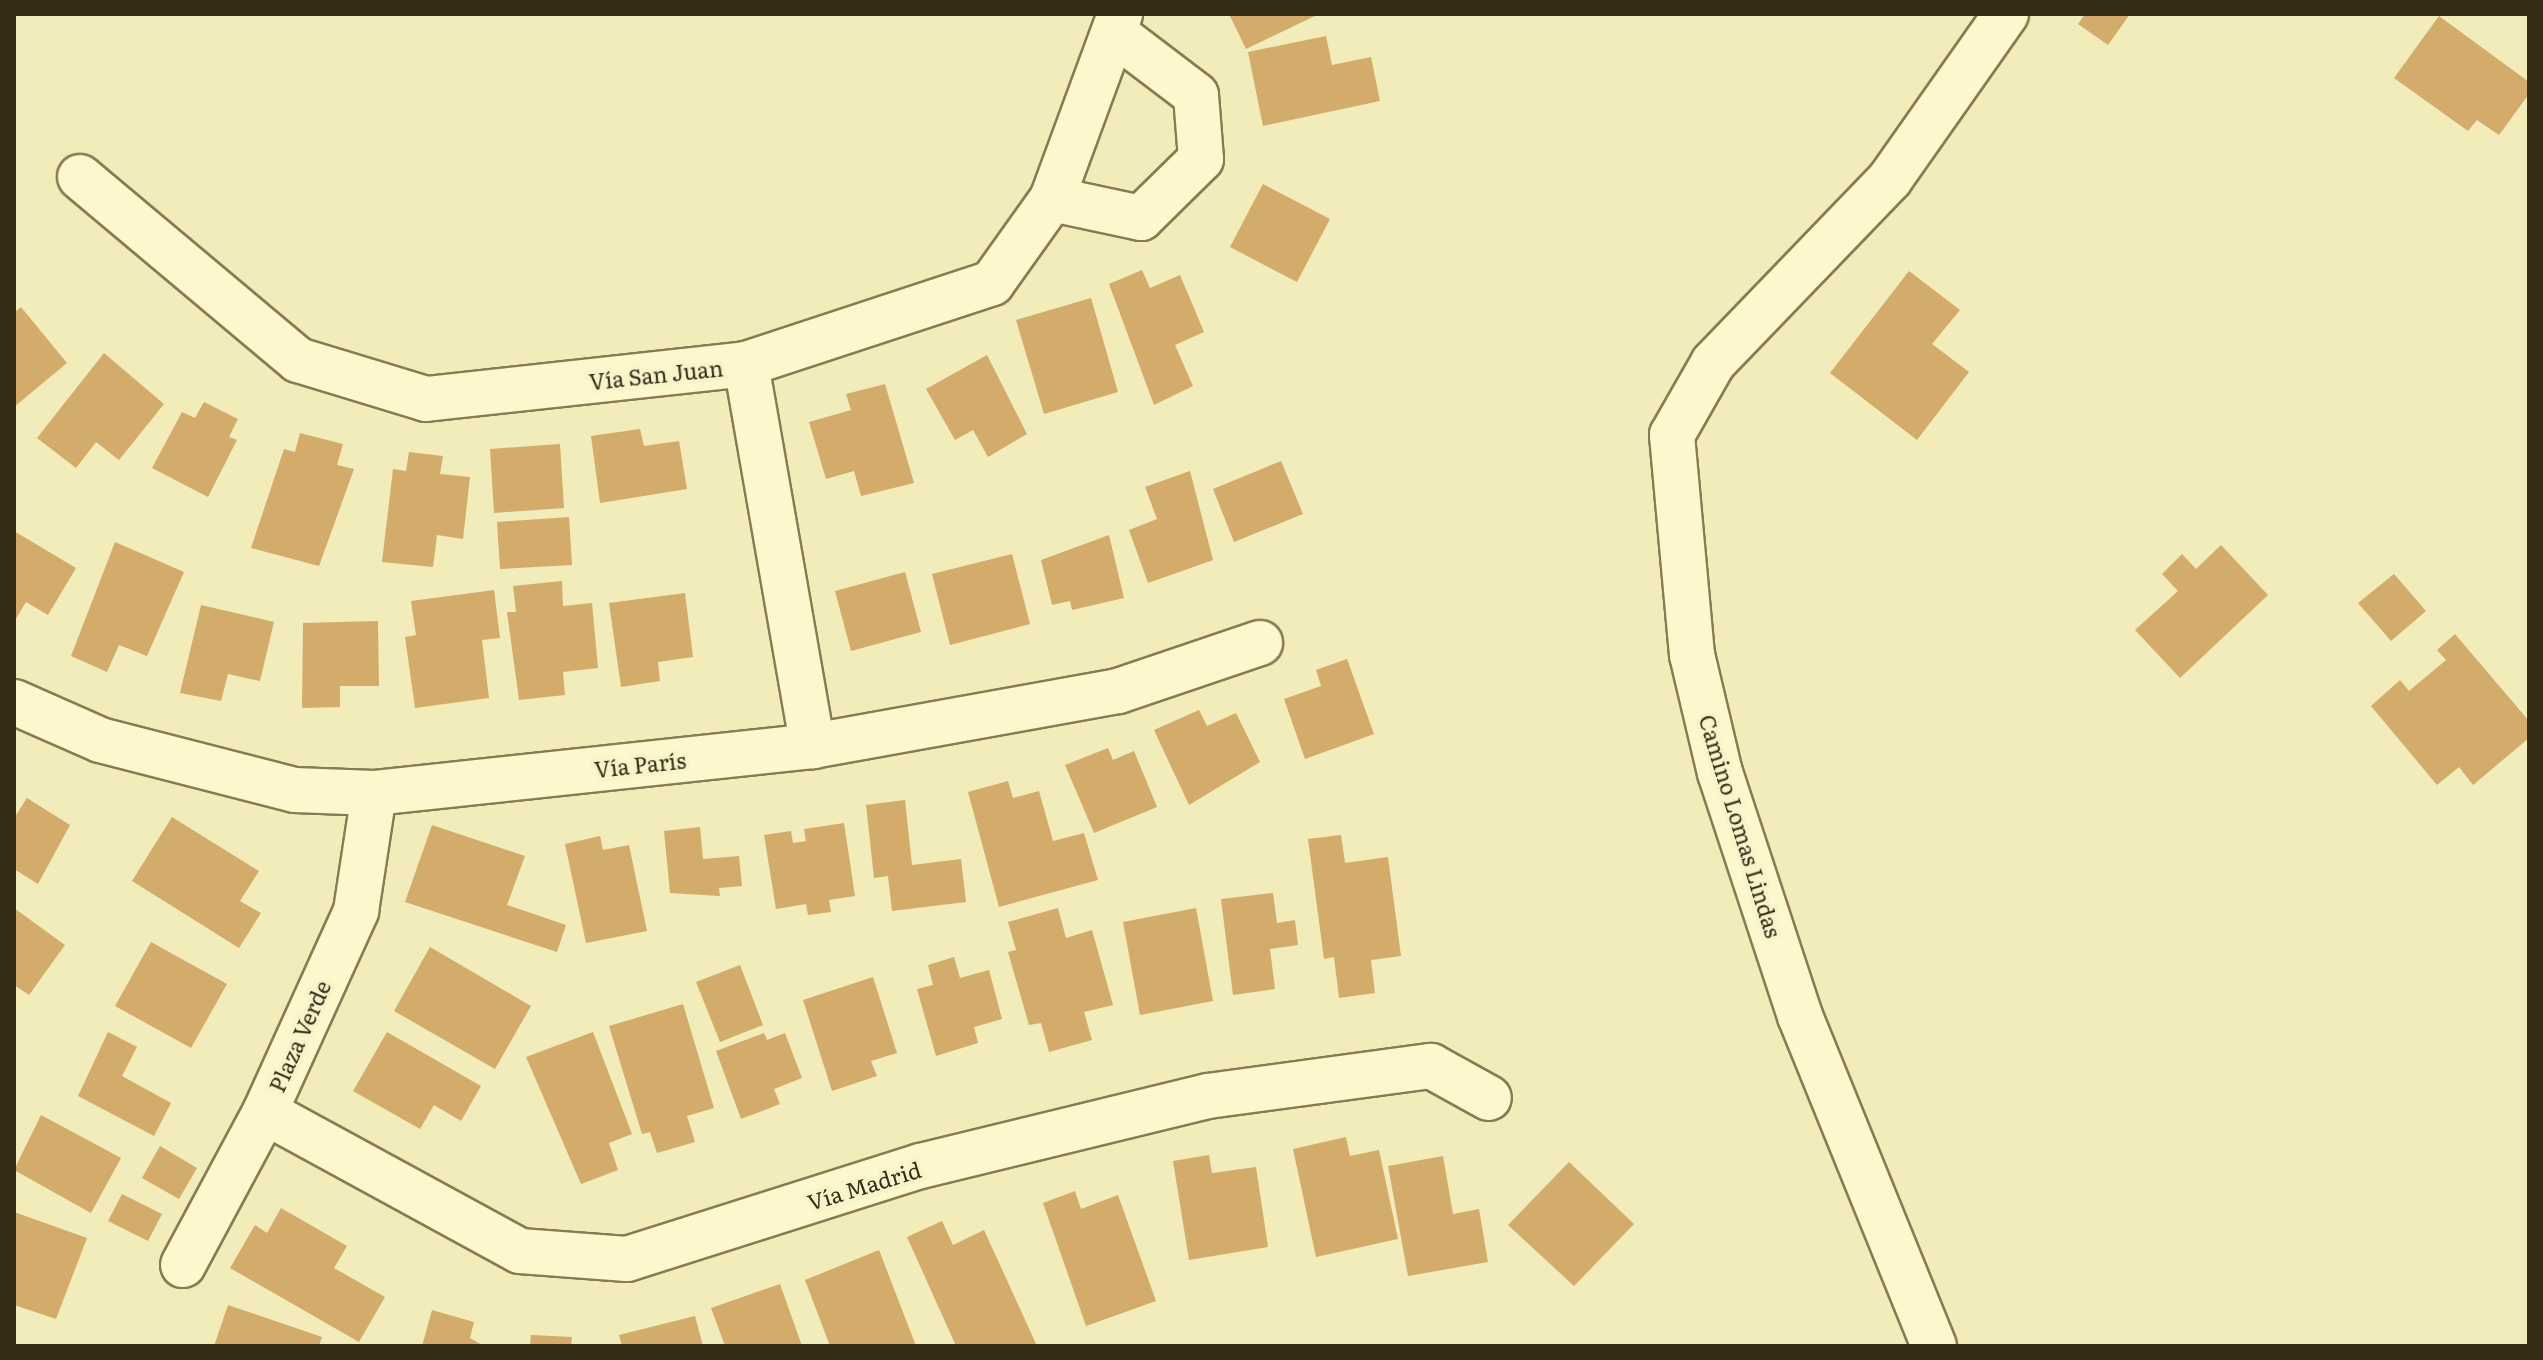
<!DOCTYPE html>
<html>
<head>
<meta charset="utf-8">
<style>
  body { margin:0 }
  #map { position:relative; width:2543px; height:1360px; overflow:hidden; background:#f1ecb9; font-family:Literata,serif }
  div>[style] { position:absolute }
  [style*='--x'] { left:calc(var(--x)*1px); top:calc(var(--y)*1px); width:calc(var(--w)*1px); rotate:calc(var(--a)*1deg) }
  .building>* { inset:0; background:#d3ab6b }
  .roads { filter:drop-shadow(2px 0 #897a52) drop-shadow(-2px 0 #897a52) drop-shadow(0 2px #897a52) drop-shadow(0 -2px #897a52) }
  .minor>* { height:44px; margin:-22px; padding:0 22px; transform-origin:22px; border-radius:22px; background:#fcf7cc }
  span { translate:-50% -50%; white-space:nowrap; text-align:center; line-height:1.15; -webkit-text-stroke:8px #f8f4c9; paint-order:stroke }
  .street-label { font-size:22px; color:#362d19 }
  .frame { position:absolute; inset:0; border:16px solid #362d19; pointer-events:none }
</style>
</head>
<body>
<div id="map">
  <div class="building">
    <i style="clip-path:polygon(1229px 14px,1319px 14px,1246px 49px)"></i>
    <i style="clip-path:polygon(2085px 14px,2130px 14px,2108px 45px,2078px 24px)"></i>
    <i style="clip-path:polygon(2439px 16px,2529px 82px,2529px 94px,2499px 135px,2477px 120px,2468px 131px,2394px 78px)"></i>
    <i style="clip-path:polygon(1326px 36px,1332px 65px,1371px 57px,1380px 101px,1263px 126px,1248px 52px)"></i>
    <i style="clip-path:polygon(1263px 184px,1330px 219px,1297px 282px,1230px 247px)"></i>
    <i style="clip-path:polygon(1142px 270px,1150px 288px,1180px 275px,1204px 332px,1175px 345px,1193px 386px,1154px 405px,1109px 284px)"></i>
    <i style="clip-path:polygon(1909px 271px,1960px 310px,1932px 344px,1969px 372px,1917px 440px,1830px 373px)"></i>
    <i style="clip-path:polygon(1091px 298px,1118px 392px,1044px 414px,1016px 320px)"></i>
    <i style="clip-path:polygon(21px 307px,67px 363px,14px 407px,14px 313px)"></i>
    <i style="clip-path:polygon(104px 353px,164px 404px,119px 460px,96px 442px,76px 468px,37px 438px)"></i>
    <i style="clip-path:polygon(987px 355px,1027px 434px,988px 457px,973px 430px,955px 440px,926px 389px)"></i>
    <i style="clip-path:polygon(885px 384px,914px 483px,861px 496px,854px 471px,826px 479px,809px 422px,851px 410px,846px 394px)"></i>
    <i style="clip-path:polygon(204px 402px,238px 419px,229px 437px,237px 440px,208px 497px,152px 468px,182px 412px,195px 418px)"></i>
    <i style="clip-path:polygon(640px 429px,644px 446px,679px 441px,687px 489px,600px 503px,591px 436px)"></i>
    <i style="clip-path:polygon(300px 433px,343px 444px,337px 465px,354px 469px,319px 566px,251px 548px,284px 449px,295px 452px)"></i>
    <i style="clip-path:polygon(560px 444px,564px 508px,494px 513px,490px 449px)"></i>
    <i style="clip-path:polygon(409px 452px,443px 456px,440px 474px,470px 477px,463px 539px,437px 535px,433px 567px,382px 562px,393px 469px,406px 471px)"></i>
    <i style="clip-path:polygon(1281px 461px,1303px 514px,1234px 542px,1213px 489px)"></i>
    <i style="clip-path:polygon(1190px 471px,1213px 560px,1148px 583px,1129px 530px,1157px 519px,1145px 487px)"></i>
    <i style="clip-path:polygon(569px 517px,572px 565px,500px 569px,497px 522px)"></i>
    <i style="clip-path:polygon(14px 531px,76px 568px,48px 615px,26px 602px,14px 622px)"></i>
    <i style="clip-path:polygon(1109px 535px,1124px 598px,1072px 610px,1070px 601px,1052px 605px,1041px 560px)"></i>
    <i style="clip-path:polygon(115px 542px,184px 572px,147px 656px,119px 645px,107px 672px,71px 656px)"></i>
    <i style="clip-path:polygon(2221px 545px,2268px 595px,2180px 678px,2135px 630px,2178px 591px,2162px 574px,2182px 554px,2196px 569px)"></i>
    <i style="clip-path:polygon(1012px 554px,1030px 624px,950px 645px,932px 574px)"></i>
    <i style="clip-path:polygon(905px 572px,921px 632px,851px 651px,835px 591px)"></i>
    <i style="clip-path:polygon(2394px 574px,2426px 611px,2391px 641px,2358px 603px)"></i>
    <i style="clip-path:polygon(562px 581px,563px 606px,592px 603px,598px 668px,563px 672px,565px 695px,519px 700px,507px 612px,516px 612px,513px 586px)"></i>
    <i style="clip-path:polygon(494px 590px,500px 638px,482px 640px,489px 698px,415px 708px,405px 637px,416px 635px,411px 601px)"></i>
    <i style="clip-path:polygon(685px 593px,693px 657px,658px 662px,660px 681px,621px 687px,609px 603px)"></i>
    <i style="clip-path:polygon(201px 605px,274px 622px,260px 681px,228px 674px,221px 701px,180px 693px)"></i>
    <i style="clip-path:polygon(378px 621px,379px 686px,340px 686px,340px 707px,302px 708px,303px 623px)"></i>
    <i style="clip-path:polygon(2455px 634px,2529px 721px,2529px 738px,2473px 785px,2459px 767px,2437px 785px,2371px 706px,2400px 680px,2409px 691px,2446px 660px,2437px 650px)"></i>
    <i style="clip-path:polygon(1347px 659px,1374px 734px,1305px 759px,1284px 699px,1321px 686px,1316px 670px)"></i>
    <i style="clip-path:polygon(1199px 710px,1207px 726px,1236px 713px,1260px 762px,1189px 805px,1154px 730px)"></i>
    <i style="clip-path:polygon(1108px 748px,1113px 760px,1134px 751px,1157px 807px,1094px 833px,1065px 765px)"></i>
    <i style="clip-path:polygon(1008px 781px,1013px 798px,1039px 791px,1053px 841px,1084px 833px,1098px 880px,999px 907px,968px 792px)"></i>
    <i style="clip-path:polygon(27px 798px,70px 825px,38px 884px,14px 869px,14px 818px)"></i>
    <i style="clip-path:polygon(905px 800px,912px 865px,961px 859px,966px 902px,892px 911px,888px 876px,874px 878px,866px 805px)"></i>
    <i style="clip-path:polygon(172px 817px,259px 871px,240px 901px,261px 913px,239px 948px,132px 881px)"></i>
    <i style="clip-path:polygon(844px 823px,855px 896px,829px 900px,831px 912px,808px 915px,806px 904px,776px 909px,764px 835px,791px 831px,793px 843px,806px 841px,804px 829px)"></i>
    <i style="clip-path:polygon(432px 825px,525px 856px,507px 905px,566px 925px,557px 952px,405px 902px)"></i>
    <i style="clip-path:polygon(700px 827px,703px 859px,739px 856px,742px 886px,719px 888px,720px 896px,670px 893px,664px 831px)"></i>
    <i style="clip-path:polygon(1341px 835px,1345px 863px,1388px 857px,1401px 956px,1371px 960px,1375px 993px,1339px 998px,1334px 957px,1324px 959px,1308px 839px)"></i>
    <i style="clip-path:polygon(600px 836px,603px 850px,629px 845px,647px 931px,586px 943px,565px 844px)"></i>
    <i style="clip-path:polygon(1273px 893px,1277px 923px,1295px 920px,1298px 945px,1270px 949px,1275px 989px,1233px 995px,1221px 899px)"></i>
    <i style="clip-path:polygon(14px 908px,65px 945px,29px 995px,14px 985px)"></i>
    <i style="clip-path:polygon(1058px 908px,1066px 938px,1092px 930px,1113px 1005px,1084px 1012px,1092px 1040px,1049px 1052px,1041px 1023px,1029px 1025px,1008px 952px,1016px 950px,1008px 922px)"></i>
    <i style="clip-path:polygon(1196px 908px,1213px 1001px,1140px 1015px,1123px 922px)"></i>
    <i style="clip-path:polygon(151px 942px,227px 984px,191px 1048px,115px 1006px)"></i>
    <i style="clip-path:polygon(430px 947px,531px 1006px,495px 1069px,394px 1011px)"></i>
    <i style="clip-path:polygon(954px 957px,960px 978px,989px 970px,1002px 1019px,974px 1027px,978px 1043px,936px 1056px,917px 989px,933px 985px,928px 965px)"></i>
    <i style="clip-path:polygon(740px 965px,763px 1025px,720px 1042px,696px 982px)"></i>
    <i style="clip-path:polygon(873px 977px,897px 1053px,871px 1061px,877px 1076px,832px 1091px,803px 1000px)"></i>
    <i style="clip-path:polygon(683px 1004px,714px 1108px,687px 1116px,695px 1142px,657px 1153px,650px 1132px,642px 1134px,609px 1026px)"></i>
    <i style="clip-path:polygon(108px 1032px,137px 1047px,122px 1076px,171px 1103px,154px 1136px,78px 1096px)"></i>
    <i style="clip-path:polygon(387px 1032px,481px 1086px,461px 1121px,434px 1105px,420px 1129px,353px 1091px)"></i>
    <i style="clip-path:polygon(593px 1032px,632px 1134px,609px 1143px,618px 1170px,581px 1184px,526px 1057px)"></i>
    <i style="clip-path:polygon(764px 1033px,767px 1040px,785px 1033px,802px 1078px,774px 1089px,780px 1104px,741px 1119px,716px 1051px)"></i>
    <i style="clip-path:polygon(41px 1115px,121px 1158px,91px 1213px,14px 1170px)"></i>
    <i style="clip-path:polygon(1346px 1137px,1350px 1156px,1379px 1150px,1398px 1239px,1316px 1257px,1293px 1149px)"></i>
    <i style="clip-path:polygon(160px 1146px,197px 1168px,179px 1199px,142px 1178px)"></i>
    <i style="clip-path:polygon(1209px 1155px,1212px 1173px,1256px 1167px,1268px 1247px,1189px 1260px,1173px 1161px)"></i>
    <i style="clip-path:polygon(1443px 1156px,1453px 1214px,1479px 1209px,1488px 1262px,1408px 1276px,1388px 1166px)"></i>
    <i style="clip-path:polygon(1569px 1162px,1634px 1224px,1574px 1286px,1508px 1225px)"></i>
    <i style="clip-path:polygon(1075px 1191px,1081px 1209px,1118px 1195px,1156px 1301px,1086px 1326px,1043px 1203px)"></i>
    <i style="clip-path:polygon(122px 1194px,162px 1214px,148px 1241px,108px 1221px)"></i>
    <i style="clip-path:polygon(281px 1208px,347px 1246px,334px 1268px,385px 1297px,359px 1342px,230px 1268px,255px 1225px,267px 1233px)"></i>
    <i style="clip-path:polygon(14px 1212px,87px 1238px,56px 1319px,14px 1305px)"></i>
    <i style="clip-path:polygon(942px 1221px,953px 1245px,984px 1230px,1037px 1346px,956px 1346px,907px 1237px)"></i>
    <i style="clip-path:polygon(879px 1250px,916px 1346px,830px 1346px,805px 1280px)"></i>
    <i style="clip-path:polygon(780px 1284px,802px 1346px,725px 1346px,711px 1308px)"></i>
    <i style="clip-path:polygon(228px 1305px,322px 1337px,319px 1346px,214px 1346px)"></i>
    <i style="clip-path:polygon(432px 1310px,474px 1322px,470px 1338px,484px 1346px,422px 1346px)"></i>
    <i style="clip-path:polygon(695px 1316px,703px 1346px,622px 1346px,619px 1335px)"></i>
    <i style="clip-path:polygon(531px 1335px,572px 1337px,571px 1346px,530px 1346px)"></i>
  </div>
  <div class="roads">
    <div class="minor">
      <i style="--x:80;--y:177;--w:285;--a:40"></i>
      <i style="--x:298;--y:360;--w:134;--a:16.9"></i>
      <i style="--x:426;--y:399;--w:322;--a:-6.2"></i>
      <i style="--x:746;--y:364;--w:259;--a:-18.2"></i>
      <i style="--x:992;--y:283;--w:103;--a:-54.5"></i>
      <i style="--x:1052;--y:199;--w:197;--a:-69.8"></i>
      <i style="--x:1052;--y:199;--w:91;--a:12.1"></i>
      <i style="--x:1141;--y:218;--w:84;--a:-44.5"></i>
      <i style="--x:1201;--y:159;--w:64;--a:-94.5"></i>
      <i style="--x:1196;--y:95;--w:99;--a:-142.8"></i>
      <i style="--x:746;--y:364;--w:388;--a:80.1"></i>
      <i style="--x:14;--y:702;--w:94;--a:23.8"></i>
      <i style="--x:100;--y:740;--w:201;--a:14.4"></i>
      <i style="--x:295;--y:790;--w:79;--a:2.2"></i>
      <i style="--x:374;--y:793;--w:442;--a:-6.1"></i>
      <i style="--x:813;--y:746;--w:310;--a:-10.2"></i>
      <i style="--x:1118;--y:691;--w:150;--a:-18.7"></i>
      <i style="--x:265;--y:1112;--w:290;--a:28.6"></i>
      <i style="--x:520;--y:1251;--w:107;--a:4.3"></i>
      <i style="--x:627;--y:1259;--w:308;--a:-17.6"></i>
      <i style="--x:921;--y:1166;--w:295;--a:-13.7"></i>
      <i style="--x:1208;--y:1096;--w:225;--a:-7.7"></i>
      <i style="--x:1431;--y:1066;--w:66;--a:28.9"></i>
      <i style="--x:183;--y:1265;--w:174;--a:-61.8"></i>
      <i style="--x:265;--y:1112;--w:221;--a:-65.6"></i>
      <i style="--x:356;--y:911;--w:119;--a:-81.3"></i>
      <i style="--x:1934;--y:1346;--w:356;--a:-112.1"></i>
      <i style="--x:1800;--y:1016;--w:256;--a:-108.2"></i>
      <i style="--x:1720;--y:773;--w:121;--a:-103.3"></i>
      <i style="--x:1692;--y:655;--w:221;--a:-95.2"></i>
      <i style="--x:1672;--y:435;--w:83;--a:-60.3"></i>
      <i style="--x:1713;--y:363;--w:255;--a:-46.1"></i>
      <i style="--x:1890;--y:179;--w:202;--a:-54.9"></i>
    </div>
  </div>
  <div class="street-label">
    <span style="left:656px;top:374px;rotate:-6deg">Vía San Juan</span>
    <span style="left:640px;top:764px;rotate:-6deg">Vía París</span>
    <span style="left:1741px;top:826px;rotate:73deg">Camino Lomas Lindas</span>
    <span style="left:299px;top:1036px;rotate:-66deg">Plaza Verde</span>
    <span style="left:864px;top:1185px;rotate:-17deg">Vía Madrid</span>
  </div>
  <div class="frame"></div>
</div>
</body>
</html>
